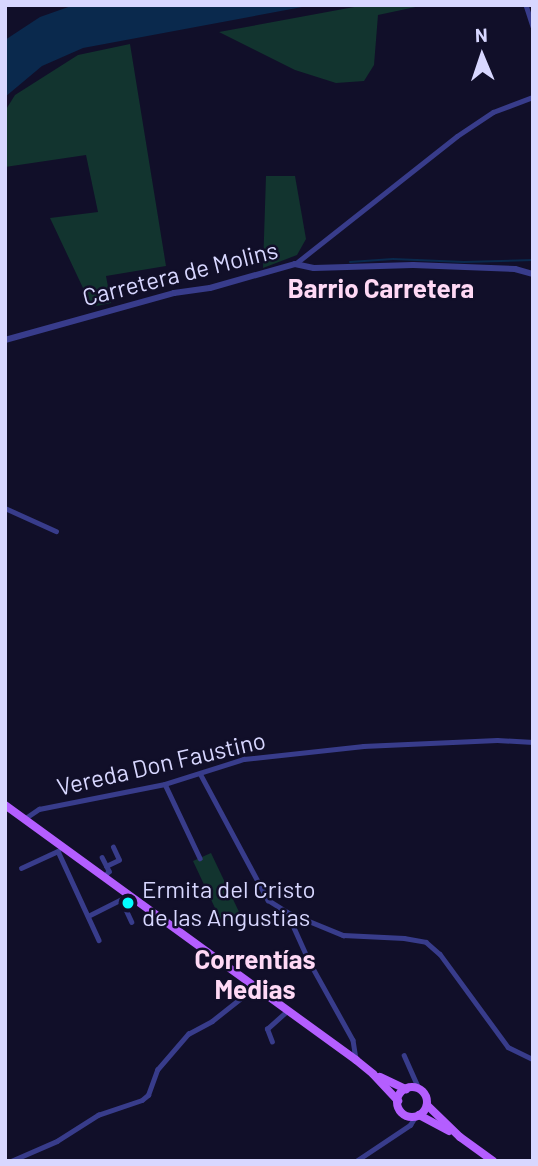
<!DOCTYPE html>
<html>
<head>
<meta charset="utf-8">
<style>
  body { margin:0 }
  #map { position:relative; width:538px; height:1166px; overflow:hidden; background:#110f29; font-family:Barlow,sans-serif }
  div>[style] { position:absolute }
  [style*='--x'] { left:calc(var(--x)*1px); top:calc(var(--y)*1px); width:calc(var(--w)*1px); rotate:calc(var(--a)*1deg) }
  .green>* { inset:0; background:#12342f }
  .water>* { inset:0; background:#0a294d }
  .stream>* { height:2px; margin:-1px; padding:0 1px; transform-origin:1px; border-radius:1px; background:#0a294d }
  .minor>* { height:4.5px; margin:-2.25px; padding:0 2.25px; transform-origin:2.25px; border-radius:2.25px; background:#383c8b }
  .tertiary>* { height:6px; margin:-3px; padding:0 3px; transform-origin:3px; border-radius:3px; background:#383c8b }
  .primary>* { height:8px; margin:-4px; padding:0 4px; transform-origin:4px; border-radius:4px; background:#b45eff }
  .primary>.ring { margin:-4px; padding:0; box-sizing:content-box; background:none; border:8px solid #b45eff; border-radius:50% }
  .dots>* { width:19px; height:19px; translate:-50% -50%; box-sizing:border-box; border:4px solid #110f29; border-radius:50% }
  span { translate:-50% -50%; white-space:nowrap; text-align:center; line-height:1.15; -webkit-text-stroke:5px #110f29; paint-order:stroke }
  .street-label { font-size:24px; color:#d8d7ff }
  .poi-label { font-size:24px; color:#d8d7ff }
  .left { translate:0 -50%; text-align:left }
  .neighbourhood-label { font-size:26px; color:#ffd9f5; font-weight:700 }
  .frame { position:absolute; inset:0; border:7px solid #d8d7ff; pointer-events:none }
  .north { position:absolute; left:447px; top:21px; width:70px; height:70px; -webkit-text-stroke:5px #110f29; paint-order:stroke; rotate:358deg; font-size:19px; font-weight:700; line-height:28px; text-align:center; color:#d8d7ff }
  .north::after { content:''; display:block; margin:auto; width:24px; height:32px; background:#d8d7ff; clip-path:polygon(50% 0,100% 100%,50% 72%,0 100%) }
</style>
</head>
<body>
<div id="map">
  <div class="green">
    <i style="clip-path:polygon(365px 5px,425px 5px,378px 15px,374px 65px,364px 81px,336px 83px,295px 70px,219px 32px)"></i>
    <i style="clip-path:polygon(130px 44px,166px 266px,106px 276px,111px 303px,92px 307px,50px 218px,98px 212px,86px 155px,5px 167px,5px 111px,15px 95px,78px 55px)"></i>
    <i style="clip-path:polygon(266px 176px,295px 176px,306px 239px,297px 255px,263px 268px)"></i>
    <i style="clip-path:polygon(211px 853px,240px 914px,222px 923px,193px 861px)"></i>
  </div>
  <div class="water">
    <i style="clip-path:polygon(74px 5px,313px 5px,83px 48px,42px 66px,5px 97px,5px 40px,40px 17px)"></i>
  </div>
  <div class="stream">
    <i style="--x:350;--y:262;--w:43;--a:-4"></i>
    <i style="--x:393;--y:259;--w:71;--a:2.4"></i>
    <i style="--x:464;--y:262;--w:69;--a:-1.7"></i>
  </div>
  <div class="minor">
    <i style="--x:526;--y:5;--w:22;--a:72"></i>
    <i style="--x:295;--y:264;--w:206;--a:-38.3"></i>
    <i style="--x:457;--y:136;--w:43;--a:-33.7"></i>
    <i style="--x:493;--y:112;--w:43;--a:-20.6"></i>
    <i style="--x:5;--y:508;--w:56;--a:24.3"></i>
    <i style="--x:201;--y:775;--w:142;--a:61.8"></i>
    <i style="--x:268;--y:900;--w:22;--a:32"></i>
    <i style="--x:287;--y:912;--w:61;--a:22.3"></i>
    <i style="--x:343;--y:935;--w:61;--a:2.8"></i>
    <i style="--x:404;--y:938;--w:22;--a:10"></i>
    <i style="--x:426;--y:942;--w:18;--a:41"></i>
    <i style="--x:440;--y:954;--w:115;--a:53.8"></i>
    <i style="--x:508;--y:1047;--w:28;--a:26"></i>
    <i style="--x:165;--y:784;--w:82;--a:64.7"></i>
    <i style="--x:24;--y:819;--w:18;--a:-34"></i>
    <i style="--x:39;--y:809;--w:128;--a:-11.2"></i>
    <i style="--x:165;--y:784;--w:83;--a:-17.6"></i>
    <i style="--x:244;--y:759;--w:120;--a:-6.2"></i>
    <i style="--x:363;--y:746;--w:134;--a:-2.6"></i>
    <i style="--x:497;--y:740;--w:36;--a:3"></i>
    <i style="--x:58;--y:851;--w:98;--a:65.3"></i>
    <i style="--x:102;--y:857;--w:16;--a:63"></i>
    <i style="--x:109;--y:871;--w:7;--a:124"></i>
    <i style="--x:106;--y:866;--w:14;--a:-25"></i>
    <i style="--x:119;--y:860;--w:14;--a:-115"></i>
    <i style="--x:21;--y:868;--w:41;--a:-24.7"></i>
    <i style="--x:122;--y:901;--w:23;--a:65"></i>
    <i style="--x:287;--y:912;--w:54;--a:65.8"></i>
    <i style="--x:309;--y:961;--w:90;--a:60.9"></i>
    <i style="--x:353;--y:1040;--w:20;--a:81"></i>
    <i style="--x:88;--y:916;--w:45;--a:-26.6"></i>
    <i style="--x:272;--y:1042;--w:14;--a:-111"></i>
    <i style="--x:267;--y:1029;--w:27;--a:-42"></i>
    <i style="--x:404;--y:1055;--w:37;--a:66"></i>
    <i style="--x:11;--y:1161;--w:50;--a:-23.5"></i>
    <i style="--x:57;--y:1141;--w:49;--a:-32.4"></i>
    <i style="--x:98;--y:1115;--w:46;--a:-18.8"></i>
    <i style="--x:142;--y:1100;--w:8;--a:-40"></i>
    <i style="--x:148;--y:1095;--w:27;--a:-70"></i>
    <i style="--x:157;--y:1070;--w:48;--a:-49.3"></i>
    <i style="--x:188;--y:1034;--w:27;--a:-28"></i>
    <i style="--x:212;--y:1021;--w:55;--a:-38.3"></i>
    <i style="--x:356;--y:1161;--w:65;--a:-33.7"></i>
    <i style="--x:410;--y:1125;--w:9;--a:-58"></i>
  </div>
  <div class="tertiary">
    <i style="--x:5;--y:340;--w:175;--a:-15.5"></i>
    <i style="--x:174;--y:293;--w:36;--a:-8"></i>
    <i style="--x:210;--y:288;--w:88;--a:-15.8"></i>
    <i style="--x:295;--y:264;--w:19;--a:12"></i>
    <i style="--x:314;--y:268;--w:99;--a:-1.7"></i>
    <i style="--x:413;--y:265;--w:102;--a:2.2"></i>
    <i style="--x:515;--y:269;--w:19;--a:16"></i>
  </div>
  <div class="primary">
    <i style="--x:5;--y:805;--w:434;--a:36"></i>
    <i style="--x:356;--y:1060;--w:22;--a:39"></i>
    <i style="--x:373;--y:1074;--w:37;--a:47"></i>
    <i style="--x:380;--y:1077;--w:29;--a:25"></i>
    <i class="ring" style="left:397px;top:1087px;width:22px;height:22px"></i>
    <i style="--x:427;--y:1105;--w:46;--a:44.1"></i>
    <i style="--x:460;--y:1137;--w:41;--a:36"></i>
    <i style="--x:419;--y:1115;--w:34;--a:28"></i>
  </div>
  <div class="dots">
    <i style="left:128px;top:903px;background:#03fdff"></i>
  </div>
  <div class="street-label">
    <span style="left:180px;top:273px;rotate:-14deg">Carretera de Molins</span>
    <span style="left:161px;top:763px;rotate:-13deg">Vereda Don Faustino</span>
  </div>
  <div class="poi-label">
    <span class="left" style="left:142px;top:903px">Ermita del Cristo<br>de las Angustias</span>
  </div>
  <div class="neighbourhood-label">
    <span style="left:381px;top:288px">Barrio Carretera</span>
    <span style="left:255px;top:974px">Correntías<br>Medias</span>
  </div>
  <div class="frame"></div>
  <div class="north">N</div>
</div>
</body>
</html>
